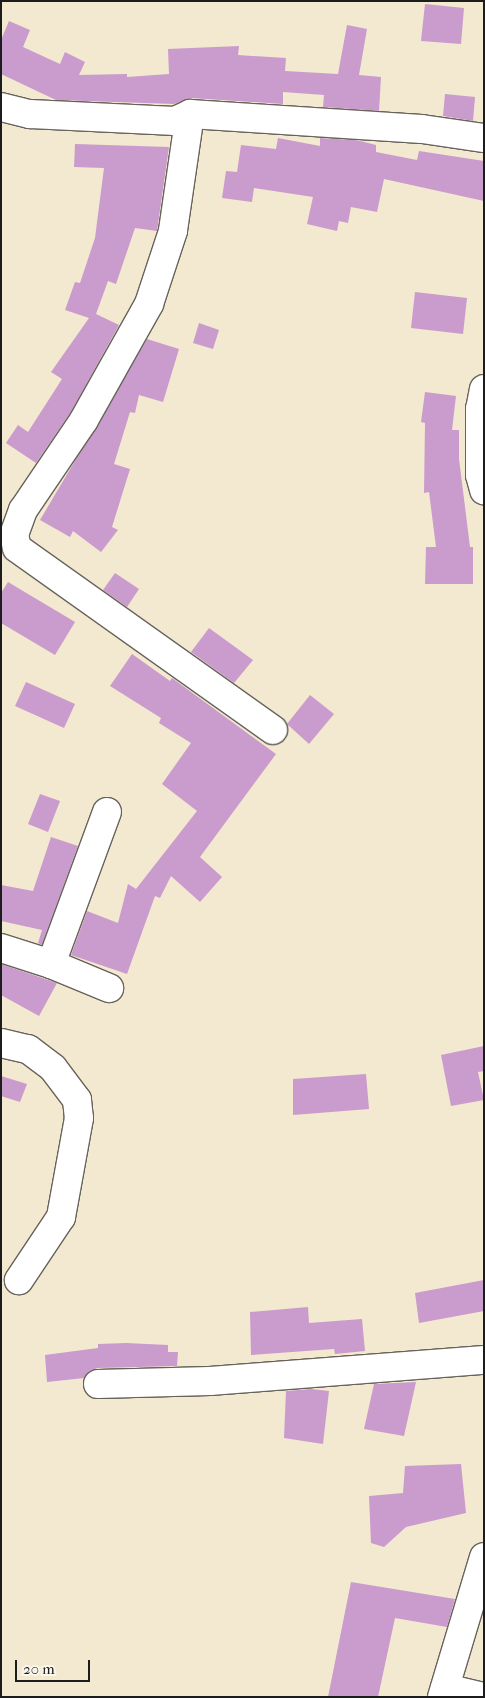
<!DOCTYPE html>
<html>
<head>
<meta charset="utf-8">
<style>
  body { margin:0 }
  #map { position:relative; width:485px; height:1698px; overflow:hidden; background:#f3e8d0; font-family:"IM FELL French Canon",serif }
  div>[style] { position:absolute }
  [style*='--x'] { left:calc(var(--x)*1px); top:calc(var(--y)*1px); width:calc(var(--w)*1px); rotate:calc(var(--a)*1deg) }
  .building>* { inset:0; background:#ca9bcd }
  .roads { filter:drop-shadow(1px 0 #67635b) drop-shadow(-1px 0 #67635b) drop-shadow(0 1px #67635b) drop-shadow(0 -1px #67635b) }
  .minor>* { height:28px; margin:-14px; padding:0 14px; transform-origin:14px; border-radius:14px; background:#fff }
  span { translate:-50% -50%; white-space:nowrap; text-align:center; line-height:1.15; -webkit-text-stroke:4px #fbf7ec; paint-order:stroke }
  .frame { position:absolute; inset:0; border:2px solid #1c1c1c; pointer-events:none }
  .scale { position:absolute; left:15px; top:1660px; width:75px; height:22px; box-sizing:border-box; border:2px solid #1c1c1c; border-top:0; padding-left:6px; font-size:15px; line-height:18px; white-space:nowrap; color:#1c1c1c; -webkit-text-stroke:4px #fbf7ec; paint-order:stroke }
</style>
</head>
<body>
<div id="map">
  <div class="building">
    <i style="clip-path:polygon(425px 4px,464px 8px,461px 44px,421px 41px)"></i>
    <i style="clip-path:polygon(9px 21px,30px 30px,23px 47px,60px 64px,65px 52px,85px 62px,79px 75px,127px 74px,127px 77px,169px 74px,168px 49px,239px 46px,238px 55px,286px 58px,285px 71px,338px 74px,347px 25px,367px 29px,359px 75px,381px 77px,379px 111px,323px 107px,324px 95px,283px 92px,283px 104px,191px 98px,174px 104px,56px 100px,1px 74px,1px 40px)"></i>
    <i style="clip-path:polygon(445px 94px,475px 97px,473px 121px,443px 116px)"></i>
    <i style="clip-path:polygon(278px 138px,320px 146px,320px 138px,356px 140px,376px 145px,376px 152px,417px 160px,419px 151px,484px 161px,484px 201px,384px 179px,377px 212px,351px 207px,348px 223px,339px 221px,337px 231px,307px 224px,313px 197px,254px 188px,252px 202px,222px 198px,226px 171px,237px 172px,241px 145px,276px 149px)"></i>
    <i style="clip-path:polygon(75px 144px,169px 147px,157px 231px,135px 228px,116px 284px,108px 281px,96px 314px,119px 325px,71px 412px,36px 463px,6px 443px,18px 425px,28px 432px,62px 379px,51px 372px,89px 318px,65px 310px,75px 282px,80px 283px,95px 238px,104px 168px,74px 167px)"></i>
    <i style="clip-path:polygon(415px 292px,467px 298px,463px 334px,411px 328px)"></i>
    <i style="clip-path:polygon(199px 323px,219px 330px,213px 349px,193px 343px)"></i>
    <i style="clip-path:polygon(147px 339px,179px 349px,163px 402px,139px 395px,135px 413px,130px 412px,114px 464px,130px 469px,112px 527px,118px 530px,101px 552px,73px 531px,70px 537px,40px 520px)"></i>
    <i style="clip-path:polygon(425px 392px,456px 396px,452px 430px,459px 430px,459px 459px,470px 547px,473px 547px,473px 584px,425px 584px,426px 547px,436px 547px,429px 492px,424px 493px,425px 423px,421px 422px)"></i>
    <i style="clip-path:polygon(115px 573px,139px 589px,127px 607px,103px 590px)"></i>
    <i style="clip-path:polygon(8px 582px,75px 622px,55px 655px,1px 623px,1px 593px)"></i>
    <i style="clip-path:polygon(209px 628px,253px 660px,234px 683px,191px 652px)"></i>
    <i style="clip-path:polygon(132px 654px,170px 681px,172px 678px,276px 754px,200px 857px,222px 877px,200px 902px,171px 876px,160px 898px,155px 896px,127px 974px,71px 955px,87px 911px,118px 923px,128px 884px,136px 889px,197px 811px,162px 784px,191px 743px,159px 723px,161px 718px,110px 686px)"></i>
    <i style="clip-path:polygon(26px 682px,75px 704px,64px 728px,15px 706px)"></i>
    <i style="clip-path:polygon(310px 695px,334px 714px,309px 744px,287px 724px)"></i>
    <i style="clip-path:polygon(40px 794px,60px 801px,48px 832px,28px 824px)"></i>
    <i style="clip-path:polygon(51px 837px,78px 846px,42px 945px,38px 943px,42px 930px,1px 921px,1px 885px,33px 891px)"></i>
    <i style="clip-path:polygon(1px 964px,57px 983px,39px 1016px,1px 995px)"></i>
    <i style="clip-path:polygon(484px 1046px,484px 1071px,478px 1072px,484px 1100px,451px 1106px,441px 1055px)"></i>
    <i style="clip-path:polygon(366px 1074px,369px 1109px,293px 1115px,293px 1079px)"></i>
    <i style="clip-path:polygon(1px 1076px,27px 1084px,20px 1102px,1px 1096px)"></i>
    <i style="clip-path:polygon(484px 1280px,484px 1311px,419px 1323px,415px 1293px)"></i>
    <i style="clip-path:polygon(308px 1307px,309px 1323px,362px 1319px,365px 1351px,335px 1354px,334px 1349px,251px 1355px,250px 1312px)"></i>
    <i style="clip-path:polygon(126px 1343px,168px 1345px,168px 1352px,178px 1352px,177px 1366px,98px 1368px,89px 1371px,84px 1378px,47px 1382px,45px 1355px,98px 1348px,98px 1344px)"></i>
    <i style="clip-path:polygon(416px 1382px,404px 1436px,364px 1429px,374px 1384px)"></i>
    <i style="clip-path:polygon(311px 1389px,329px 1391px,323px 1444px,284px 1438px,286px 1391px)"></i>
    <i style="clip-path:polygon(461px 1464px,466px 1513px,406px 1527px,384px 1547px,371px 1543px,369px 1496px,403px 1493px,405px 1466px)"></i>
    <i style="clip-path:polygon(351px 1582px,455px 1599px,447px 1627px,395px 1618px,378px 1697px,328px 1697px)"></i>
  </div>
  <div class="roads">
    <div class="minor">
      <i style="--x:1;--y:107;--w:30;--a:14"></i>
      <i style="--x:30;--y:114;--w:145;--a:2.8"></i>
      <i style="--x:175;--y:121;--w:17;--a:-25"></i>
      <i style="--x:190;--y:114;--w:232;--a:3.7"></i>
      <i style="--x:422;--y:129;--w:63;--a:8.3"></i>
      <i style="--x:190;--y:114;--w:118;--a:98.3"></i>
      <i style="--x:173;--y:231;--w:77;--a:108.2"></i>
      <i style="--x:149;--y:304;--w:133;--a:119.3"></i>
      <i style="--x:84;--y:420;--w:109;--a:124.1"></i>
      <i style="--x:23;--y:510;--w:27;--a:110"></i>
      <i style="--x:14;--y:535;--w:13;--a:77"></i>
      <i style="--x:17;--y:548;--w:314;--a:35.4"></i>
      <i style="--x:484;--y:389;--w:20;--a:101"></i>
      <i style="--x:480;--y:409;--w:66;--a:90"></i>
      <i style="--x:480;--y:475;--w:16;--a:75"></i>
      <i style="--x:1;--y:948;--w:52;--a:17.7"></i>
      <i style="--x:51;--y:964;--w:162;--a:-69.8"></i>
      <i style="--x:51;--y:964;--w:63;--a:22.5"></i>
      <i style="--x:1;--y:1043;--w:28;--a:13"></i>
      <i style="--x:28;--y:1049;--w:31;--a:37"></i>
      <i style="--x:53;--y:1068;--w:40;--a:53"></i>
      <i style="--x:77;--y:1100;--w:18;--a:84"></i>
      <i style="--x:79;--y:1118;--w:101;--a:100.3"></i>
      <i style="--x:61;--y:1217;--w:76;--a:123.7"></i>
      <i style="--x:98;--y:1384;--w:112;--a:-1.5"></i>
      <i style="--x:210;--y:1381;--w:275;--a:-4.4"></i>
      <i style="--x:445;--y:1688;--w:39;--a:13"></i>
      <i style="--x:442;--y:1697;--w:146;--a:-73.3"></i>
    </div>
  </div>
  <div class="frame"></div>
  <div class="scale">20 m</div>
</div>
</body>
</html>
